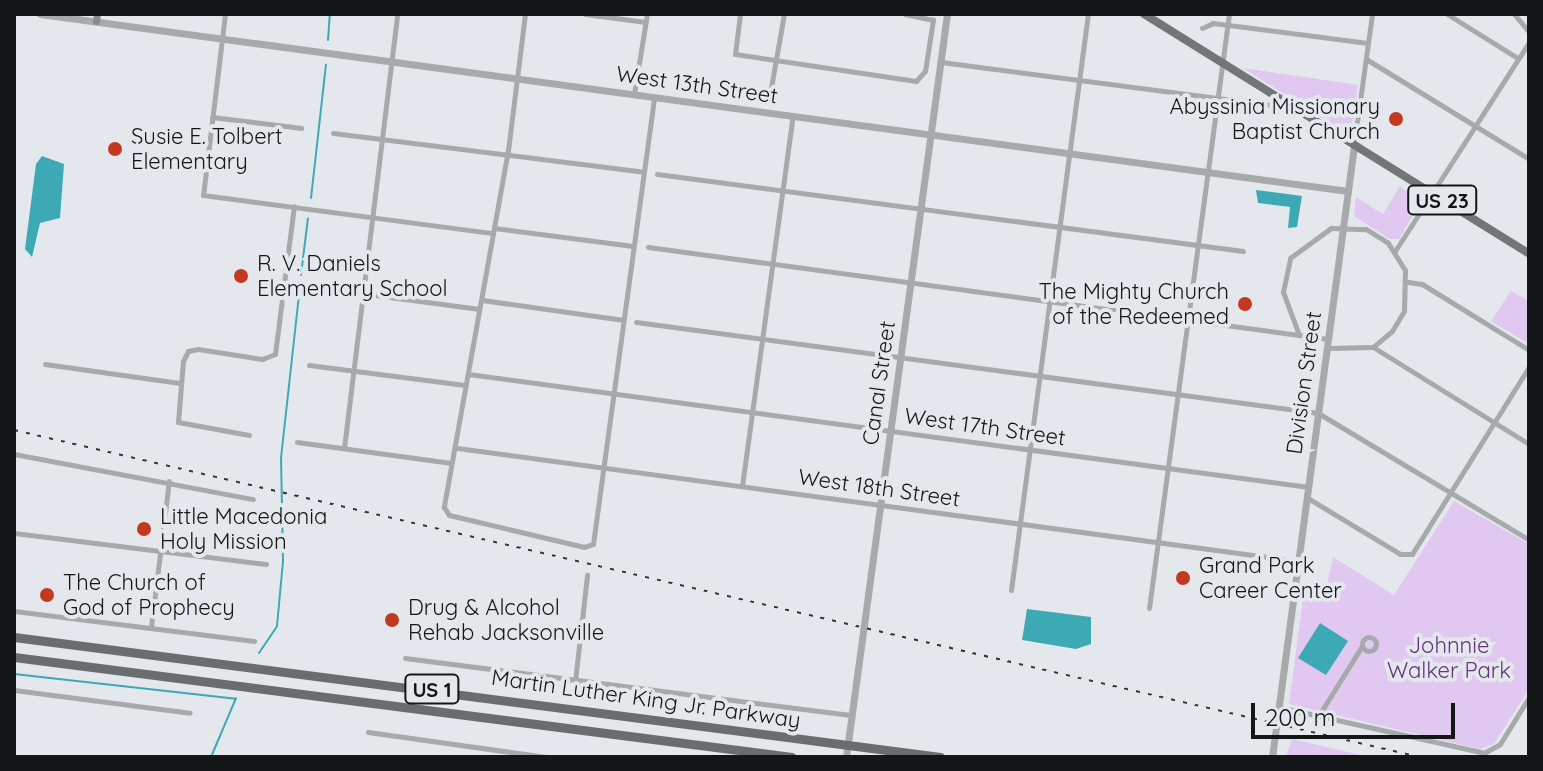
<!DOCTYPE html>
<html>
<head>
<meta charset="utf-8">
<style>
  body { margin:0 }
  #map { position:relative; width:1543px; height:771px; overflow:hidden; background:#e4e8ed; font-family:Quicksand,sans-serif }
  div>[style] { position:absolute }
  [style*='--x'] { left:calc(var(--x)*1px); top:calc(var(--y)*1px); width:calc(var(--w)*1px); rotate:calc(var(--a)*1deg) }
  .green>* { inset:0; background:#e0c8f0 }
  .water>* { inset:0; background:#3da9b5 }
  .stream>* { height:2px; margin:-1px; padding:0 1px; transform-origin:1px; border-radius:1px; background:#3da9b5 }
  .minor>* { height:5px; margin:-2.5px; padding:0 2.5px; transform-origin:2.5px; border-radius:2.5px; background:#a7aaab }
  .minor>.ring { margin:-2.5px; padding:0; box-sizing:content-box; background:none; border:5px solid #a7aaab; border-radius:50% }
  .tertiary>* { height:7px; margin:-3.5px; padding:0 3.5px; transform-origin:3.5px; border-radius:3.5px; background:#a7aaab }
  .secondary>* { height:7px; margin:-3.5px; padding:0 3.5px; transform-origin:3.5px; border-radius:3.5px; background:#888c8e }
  .primary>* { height:8px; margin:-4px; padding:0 4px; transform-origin:4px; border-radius:4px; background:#717679 }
  .trunk>* { height:9px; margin:-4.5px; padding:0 4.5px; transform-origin:4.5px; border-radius:4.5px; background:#686d70 }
  .rail>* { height:2px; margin-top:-1px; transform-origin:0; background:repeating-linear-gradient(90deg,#343537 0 4px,transparent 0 12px) }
  .dots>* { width:22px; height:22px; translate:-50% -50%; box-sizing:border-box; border:4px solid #e4e8ed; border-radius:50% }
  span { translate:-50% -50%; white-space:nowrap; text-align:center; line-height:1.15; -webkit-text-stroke:8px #e4e8ed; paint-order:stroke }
  .shield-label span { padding:2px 6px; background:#e4e8ed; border:2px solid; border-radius:6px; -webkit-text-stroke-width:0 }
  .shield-label { font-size:20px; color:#141517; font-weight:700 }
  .street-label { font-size:22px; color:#141517 }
  .poi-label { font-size:22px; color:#141517 }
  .right { translate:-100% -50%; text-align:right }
  .left { translate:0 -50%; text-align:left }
  .park-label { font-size:22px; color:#64347f }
  .frame { position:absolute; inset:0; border:16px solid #141517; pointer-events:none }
  .scale { position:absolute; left:1251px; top:703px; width:204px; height:36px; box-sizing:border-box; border:4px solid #141517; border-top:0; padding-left:10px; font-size:24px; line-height:28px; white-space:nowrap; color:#141517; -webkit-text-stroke:6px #e4e8ed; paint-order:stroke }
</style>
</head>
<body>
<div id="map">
  <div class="green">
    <i style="clip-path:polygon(1243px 68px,1358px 85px,1352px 126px,1341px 130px)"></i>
    <i style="clip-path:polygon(1400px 186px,1420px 203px,1399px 239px,1390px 239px,1354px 216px,1356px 197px,1383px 214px)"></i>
    <i style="clip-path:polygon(1511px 291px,1529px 301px,1529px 344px,1491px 321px)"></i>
    <i style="clip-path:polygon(1454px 501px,1529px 544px,1529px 689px,1494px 744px,1480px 749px,1289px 704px,1305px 584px,1325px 593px,1333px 557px,1394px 595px)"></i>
    <i style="clip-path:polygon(1292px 739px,1369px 757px,1286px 757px)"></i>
  </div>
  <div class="water">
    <i style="clip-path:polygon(42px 156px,64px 164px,60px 218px,40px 223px,32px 257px,25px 249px,36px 164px)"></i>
    <i style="clip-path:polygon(1256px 190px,1302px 196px,1297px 227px,1288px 228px,1290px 207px,1258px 203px)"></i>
    <i style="clip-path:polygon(1027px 609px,1091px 617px,1091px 644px,1076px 649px,1022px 640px)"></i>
    <i style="clip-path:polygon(1320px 623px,1348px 641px,1326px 675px,1298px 658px)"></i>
  </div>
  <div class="stream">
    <i style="--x:328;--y:40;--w:26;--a:-86"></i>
    <i style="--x:311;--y:198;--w:134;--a:-83.6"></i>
    <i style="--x:301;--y:275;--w:57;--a:-83"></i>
    <i style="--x:259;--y:653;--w:32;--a:-56"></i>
    <i style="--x:277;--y:626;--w:65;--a:-84.7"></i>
    <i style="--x:283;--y:561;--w:103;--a:-91.1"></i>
    <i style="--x:281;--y:458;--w:164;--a:-83.7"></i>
    <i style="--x:14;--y:674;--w:223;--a:6.4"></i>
    <i style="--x:211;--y:757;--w:64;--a:-67"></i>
  </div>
  <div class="minor">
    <i style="--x:225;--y:14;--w:182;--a:96.9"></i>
    <i style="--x:203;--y:195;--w:292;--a:7.5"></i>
    <i style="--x:525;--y:14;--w:137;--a:97.1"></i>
    <i style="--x:508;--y:150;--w:363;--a:100.2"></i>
    <i style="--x:444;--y:507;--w:9;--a:58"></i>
    <i style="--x:449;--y:515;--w:139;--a:13.3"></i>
    <i style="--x:584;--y:547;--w:9;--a:-18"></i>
    <i style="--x:593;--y:544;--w:451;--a:-82.2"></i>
    <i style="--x:585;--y:14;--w:61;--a:7.6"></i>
    <i style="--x:740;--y:14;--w:40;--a:97.1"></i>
    <i style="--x:735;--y:54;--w:183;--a:8.5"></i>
    <i style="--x:916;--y:81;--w:13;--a:-48"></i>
    <i style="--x:925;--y:71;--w:52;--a:-81.1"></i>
    <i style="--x:933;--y:20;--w:29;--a:-168"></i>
    <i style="--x:1447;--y:14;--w:81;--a:31.9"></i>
    <i style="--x:1514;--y:14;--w:23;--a:50"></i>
    <i style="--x:1202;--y:28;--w:12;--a:-24"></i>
    <i style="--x:1213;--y:23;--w:156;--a:7.4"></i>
    <i style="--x:1366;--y:59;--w:191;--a:31.5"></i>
    <i style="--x:941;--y:62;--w:351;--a:7.4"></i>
    <i style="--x:634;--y:94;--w:81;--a:-80.8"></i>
    <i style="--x:769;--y:99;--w:86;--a:-80"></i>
    <i style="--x:212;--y:117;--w:90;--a:7"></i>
    <i style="--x:333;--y:133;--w:313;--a:7.1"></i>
    <i style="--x:1354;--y:144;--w:131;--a:-82.1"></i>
    <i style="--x:657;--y:174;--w:591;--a:7.49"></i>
    <i style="--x:494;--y:228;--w:140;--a:7.4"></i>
    <i style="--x:648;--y:247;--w:686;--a:7.7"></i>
    <i style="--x:1395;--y:251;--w:248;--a:-57.3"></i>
    <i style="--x:1408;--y:282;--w:14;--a:8"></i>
    <i style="--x:1422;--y:284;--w:126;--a:31.7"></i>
    <i style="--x:285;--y:283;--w:196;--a:7.6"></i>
    <i style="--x:482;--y:300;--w:143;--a:8"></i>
    <i style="--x:636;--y:322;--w:688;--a:7.6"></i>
    <i style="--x:1318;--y:413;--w:246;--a:31"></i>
    <i style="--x:1299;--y:335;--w:46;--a:-110.4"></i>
    <i style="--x:1283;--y:292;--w:35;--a:-78"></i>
    <i style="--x:1290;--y:258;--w:51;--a:-36.2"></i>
    <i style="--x:1331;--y:228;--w:35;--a:2"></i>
    <i style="--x:1366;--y:229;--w:26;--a:32"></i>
    <i style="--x:1388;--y:243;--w:32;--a:58"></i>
    <i style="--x:1405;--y:270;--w:41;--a:91.4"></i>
    <i style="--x:1404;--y:311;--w:23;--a:121"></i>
    <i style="--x:1392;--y:331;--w:25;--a:140"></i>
    <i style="--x:1373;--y:347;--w:46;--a:178.8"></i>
    <i style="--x:1373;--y:347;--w:184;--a:31.9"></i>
    <i style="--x:45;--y:364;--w:136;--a:8"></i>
    <i style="--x:309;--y:365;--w:157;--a:7.3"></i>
    <i style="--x:468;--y:374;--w:848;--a:7.66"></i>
    <i style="--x:249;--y:435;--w:72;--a:-169.6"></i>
    <i style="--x:178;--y:422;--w:61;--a:-85.3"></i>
    <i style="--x:183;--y:361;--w:11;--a:-63"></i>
    <i style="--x:188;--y:351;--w:10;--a:-11"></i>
    <i style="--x:198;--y:349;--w:65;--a:8.9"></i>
    <i style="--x:262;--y:359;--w:14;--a:-21"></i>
    <i style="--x:275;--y:354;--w:149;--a:-82.7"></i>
    <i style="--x:297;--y:442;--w:156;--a:7.7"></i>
    <i style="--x:344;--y:448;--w:437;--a:-83"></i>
    <i style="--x:457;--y:448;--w:848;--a:7.66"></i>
    <i style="--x:14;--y:454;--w:243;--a:10.7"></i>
    <i style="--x:742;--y:486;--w:373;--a:-82.2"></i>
    <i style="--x:1306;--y:497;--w:110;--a:31.2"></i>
    <i style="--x:1400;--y:554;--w:12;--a:0"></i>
    <i style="--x:1412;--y:554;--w:221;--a:-58"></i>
    <i style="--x:14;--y:533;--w:254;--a:7"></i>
    <i style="--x:1011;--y:590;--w:581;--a:-82.39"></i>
    <i style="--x:1149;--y:608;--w:599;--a:-82.33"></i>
    <i style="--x:14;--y:611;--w:242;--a:7.1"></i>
    <i style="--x:151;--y:627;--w:147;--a:-83"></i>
    <i class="ring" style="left:1362px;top:637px;width:9px;height:9px"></i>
    <i style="--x:405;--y:658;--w:451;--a:7.3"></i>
    <i style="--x:575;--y:681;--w:107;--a:-83.5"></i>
    <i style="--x:14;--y:690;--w:177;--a:7.4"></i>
    <i style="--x:1279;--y:707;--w:210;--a:12.6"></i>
    <i style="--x:1484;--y:753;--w:18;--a:-29"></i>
    <i style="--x:1500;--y:744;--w:55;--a:-58.3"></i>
    <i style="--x:1319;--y:715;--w:81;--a:-58.1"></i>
    <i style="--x:368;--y:732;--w:180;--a:8"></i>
  </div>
  <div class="tertiary">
    <i style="--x:40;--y:14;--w:1320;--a:7.71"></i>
    <i style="--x:846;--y:757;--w:750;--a:-82.26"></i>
    <i style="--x:1272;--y:757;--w:616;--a:-82.36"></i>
  </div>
  <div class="secondary">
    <i style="--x:96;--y:21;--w:7;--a:-82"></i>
  </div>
  <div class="primary">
    <i style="--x:1144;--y:14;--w:454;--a:31.9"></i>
  </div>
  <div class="trunk">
    <i style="--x:14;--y:637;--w:934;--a:7.38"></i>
    <i style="--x:14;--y:657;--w:784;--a:7.32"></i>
  </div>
  <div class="rail">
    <i style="--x:14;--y:430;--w:1443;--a:13.1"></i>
  </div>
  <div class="dots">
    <i style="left:1396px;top:119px;background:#c43822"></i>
    <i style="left:115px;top:149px;background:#c43822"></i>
    <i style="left:241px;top:276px;background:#c43822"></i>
    <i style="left:1245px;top:304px;background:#c43822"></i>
    <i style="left:144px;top:529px;background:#c43822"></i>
    <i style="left:1183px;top:578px;background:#c43822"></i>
    <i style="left:47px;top:595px;background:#c43822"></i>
    <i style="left:392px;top:620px;background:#c43822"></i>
  </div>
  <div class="shield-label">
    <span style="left:1442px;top:200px">US 23</span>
    <span style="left:432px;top:689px">US 1</span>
  </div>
  <div class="street-label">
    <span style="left:697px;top:85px;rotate:8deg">West 13th Street</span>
    <span style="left:879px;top:383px;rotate:-82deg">Canal Street</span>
    <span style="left:1304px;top:383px;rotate:-82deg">Division Street</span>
    <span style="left:985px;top:427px;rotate:8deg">West 17th Street</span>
    <span style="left:879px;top:488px;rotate:8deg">West 18th Street</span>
    <span style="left:646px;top:699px;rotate:8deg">Martin Luther King Jr. Parkway</span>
  </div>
  <div class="poi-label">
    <span class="right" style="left:1380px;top:119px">Abyssinia Missionary<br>Baptist Church</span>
    <span class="left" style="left:131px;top:149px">Susie E. Tolbert<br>Elementary</span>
    <span class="left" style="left:257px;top:276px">R. V. Daniels<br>Elementary School</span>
    <span class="right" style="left:1229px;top:304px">The Mighty Church<br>of the Redeemed</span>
    <span class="left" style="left:160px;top:529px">Little Macedonia<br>Holy Mission</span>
    <span class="left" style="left:1199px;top:578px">Grand Park<br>Career Center</span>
    <span class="left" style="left:63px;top:595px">The Church of<br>God of Prophecy</span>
    <span class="left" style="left:408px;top:620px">Drug &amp; Alcohol<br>Rehab Jacksonville</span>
  </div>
  <div class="park-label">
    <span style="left:1449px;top:658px">Johnnie<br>Walker Park</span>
  </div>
  <div class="frame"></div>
  <div class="scale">200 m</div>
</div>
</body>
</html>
